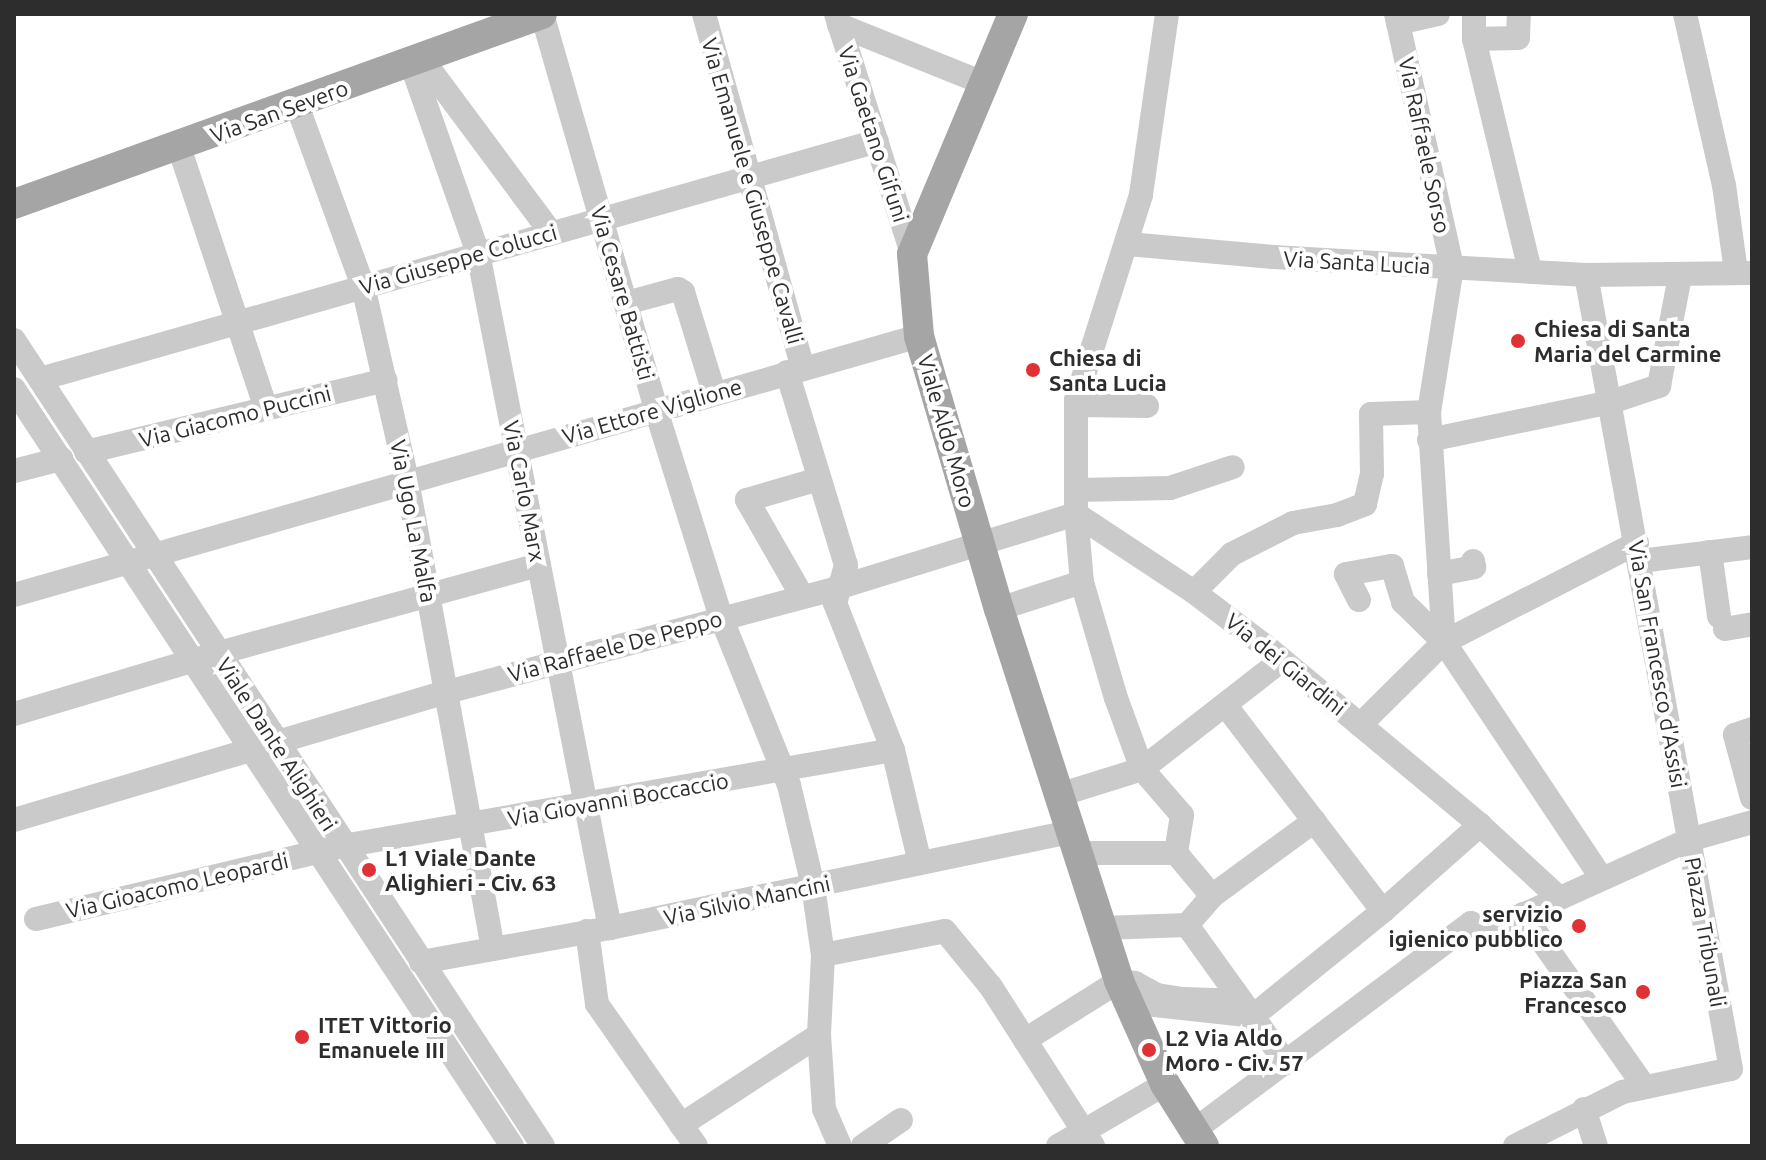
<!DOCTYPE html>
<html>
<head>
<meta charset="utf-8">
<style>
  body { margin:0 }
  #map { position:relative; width:1766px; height:1160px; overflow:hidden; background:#fff; font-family:Ubuntu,sans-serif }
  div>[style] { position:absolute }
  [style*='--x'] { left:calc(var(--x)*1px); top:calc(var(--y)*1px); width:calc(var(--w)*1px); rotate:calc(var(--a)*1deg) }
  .minor>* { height:24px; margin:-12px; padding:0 12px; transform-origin:12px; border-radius:12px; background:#cacaca }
  .major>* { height:30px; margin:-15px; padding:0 15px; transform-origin:15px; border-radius:15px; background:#a5a5a5 }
  .dots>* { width:22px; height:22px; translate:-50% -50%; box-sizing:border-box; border:4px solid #fff; border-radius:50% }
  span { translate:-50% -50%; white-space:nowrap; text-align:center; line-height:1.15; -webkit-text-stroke:8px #fff; paint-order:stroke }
  .street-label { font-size:22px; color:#2d2d2d }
  .poi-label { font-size:22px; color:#2d2d2d; font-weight:700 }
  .left { translate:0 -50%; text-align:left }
  .right { translate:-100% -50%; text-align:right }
  .frame { position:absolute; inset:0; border:16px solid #2d2d2d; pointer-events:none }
</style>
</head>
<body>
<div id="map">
  <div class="minor">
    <i style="--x:542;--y:14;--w:412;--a:73.9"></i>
    <i style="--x:656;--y:410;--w:217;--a:72.6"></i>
    <i style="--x:721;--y:617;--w:181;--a:68"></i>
    <i style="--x:789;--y:785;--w:104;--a:76.6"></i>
    <i style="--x:813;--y:886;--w:70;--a:81.8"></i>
    <i style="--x:823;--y:955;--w:80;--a:92.9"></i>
    <i style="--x:819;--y:1035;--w:74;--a:86.1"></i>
    <i style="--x:824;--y:1109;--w:40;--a:66.6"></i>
    <i style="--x:704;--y:14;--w:368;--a:74.4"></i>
    <i style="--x:836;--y:14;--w:252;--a:72.4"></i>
    <i style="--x:1167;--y:14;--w:183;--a:98.2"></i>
    <i style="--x:1141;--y:195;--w:215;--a:107.6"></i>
    <i style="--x:1076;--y:400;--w:114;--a:90"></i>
    <i style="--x:1076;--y:514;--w:68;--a:85"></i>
    <i style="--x:1082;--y:582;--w:121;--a:73.7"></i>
    <i style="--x:1116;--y:698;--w:76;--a:69.9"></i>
    <i style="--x:1142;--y:769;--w:61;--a:49"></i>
    <i style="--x:1182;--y:815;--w:38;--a:99"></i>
    <i style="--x:1176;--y:853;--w:56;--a:50.1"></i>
    <i style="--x:1396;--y:14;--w:259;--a:77.5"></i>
    <i style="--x:1452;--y:267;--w:147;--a:99"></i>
    <i style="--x:1429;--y:412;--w:230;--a:86.3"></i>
    <i style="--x:1444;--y:642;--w:283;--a:56.3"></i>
    <i style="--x:1474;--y:14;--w:25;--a:90"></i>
    <i style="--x:1474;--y:39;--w:239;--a:76.4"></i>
    <i style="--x:1685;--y:14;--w:175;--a:77.2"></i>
    <i style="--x:1724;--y:185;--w:88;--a:82.1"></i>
    <i style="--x:1398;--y:23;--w:41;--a:-12.7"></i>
    <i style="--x:839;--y:25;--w:155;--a:21.9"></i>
    <i style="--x:1474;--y:39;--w:44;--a:-1.3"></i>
    <i style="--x:1518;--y:38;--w:24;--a:-88"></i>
    <i style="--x:422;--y:59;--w:217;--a:53.4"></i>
    <i style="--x:411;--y:63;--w:201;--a:70.6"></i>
    <i style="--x:478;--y:253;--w:688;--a:78.94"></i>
    <i style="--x:297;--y:105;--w:193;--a:70"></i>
    <i style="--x:363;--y:286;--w:199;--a:77.2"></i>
    <i style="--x:407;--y:480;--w:475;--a:79.6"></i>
    <i style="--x:179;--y:147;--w:275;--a:71.6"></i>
    <i style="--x:1128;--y:244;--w:146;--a:5.1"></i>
    <i style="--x:1273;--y:257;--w:314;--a:3.3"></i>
    <i style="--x:1586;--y:275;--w:166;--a:-0.7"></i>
    <i style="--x:626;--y:303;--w:54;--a:-15.1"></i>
    <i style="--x:678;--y:289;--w:6;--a:31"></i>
    <i style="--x:683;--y:292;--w:106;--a:72.9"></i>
    <i style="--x:14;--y:340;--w:964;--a:56.72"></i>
    <i style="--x:787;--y:372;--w:202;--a:73"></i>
    <i style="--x:846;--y:565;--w:40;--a:106"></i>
    <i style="--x:835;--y:603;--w:158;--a:68.5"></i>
    <i style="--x:893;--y:750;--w:116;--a:76.6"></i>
    <i style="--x:40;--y:379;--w:870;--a:-15.87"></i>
    <i style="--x:14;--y:389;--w:906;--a:56.66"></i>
    <i style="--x:1076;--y:405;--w:71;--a:0.8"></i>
    <i style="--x:1429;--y:440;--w:186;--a:-11.8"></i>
    <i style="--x:1611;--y:402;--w:51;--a:-18.4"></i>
    <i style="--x:1659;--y:386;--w:112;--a:-79.2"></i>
    <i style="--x:86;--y:452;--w:308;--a:-13.5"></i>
    <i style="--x:14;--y:471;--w:49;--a:-14.3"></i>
    <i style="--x:1077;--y:490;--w:93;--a:-1.2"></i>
    <i style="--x:1170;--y:488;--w:66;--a:-18.4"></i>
    <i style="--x:1710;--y:552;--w:65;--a:82"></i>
    <i style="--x:1640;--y:561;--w:113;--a:-7.1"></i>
    <i style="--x:1439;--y:574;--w:36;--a:-11"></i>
    <i style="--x:1474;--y:567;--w:6;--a:-99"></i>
    <i style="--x:1194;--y:592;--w:54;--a:-45"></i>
    <i style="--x:1232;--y:554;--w:68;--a:-26.9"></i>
    <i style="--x:1293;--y:523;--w:45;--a:-10.3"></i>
    <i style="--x:1337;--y:515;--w:30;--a:-21"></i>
    <i style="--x:1365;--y:504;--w:31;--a:-77"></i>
    <i style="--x:1372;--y:474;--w:60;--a:-91"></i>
    <i style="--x:1371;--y:414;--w:58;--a:-2"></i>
    <i style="--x:14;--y:595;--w:941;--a:-15.97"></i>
    <i style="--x:802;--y:596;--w:111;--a:-119.8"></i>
    <i style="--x:747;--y:500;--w:75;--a:-16.3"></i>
    <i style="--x:1359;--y:600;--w:29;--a:-117"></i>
    <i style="--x:1346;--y:574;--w:47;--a:-9.9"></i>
    <i style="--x:1392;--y:566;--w:38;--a:73"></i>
    <i style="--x:1403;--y:602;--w:57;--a:44.3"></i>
    <i style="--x:999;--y:609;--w:87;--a:-18"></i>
    <i style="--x:1725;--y:629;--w:27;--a:-10"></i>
    <i style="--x:1226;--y:706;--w:258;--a:52.6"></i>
    <i style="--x:14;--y:714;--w:214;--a:-16.6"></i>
    <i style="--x:219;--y:653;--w:332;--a:-15.4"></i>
    <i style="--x:1360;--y:725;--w:118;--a:-44.7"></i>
    <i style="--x:1444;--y:642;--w:217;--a:-27.2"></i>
    <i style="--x:1752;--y:729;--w:18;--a:161"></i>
    <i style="--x:1735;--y:735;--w:65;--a:74.9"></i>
    <i style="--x:1059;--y:795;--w:87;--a:-17.4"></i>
    <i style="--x:1142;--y:769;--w:177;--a:-37.9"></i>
    <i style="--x:14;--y:820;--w:452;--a:-16.5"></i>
    <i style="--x:447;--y:692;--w:404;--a:-14.9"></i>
    <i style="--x:837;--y:588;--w:250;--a:-17.2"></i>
    <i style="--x:1076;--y:514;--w:141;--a:33.5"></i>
    <i style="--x:1194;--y:592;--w:94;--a:37.2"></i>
    <i style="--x:1269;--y:649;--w:275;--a:39.8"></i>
    <i style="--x:1480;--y:825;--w:106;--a:42.7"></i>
    <i style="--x:1078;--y:853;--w:98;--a:0"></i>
    <i style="--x:1523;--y:914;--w:210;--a:54.9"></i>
    <i style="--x:36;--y:919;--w:316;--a:-13.4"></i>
    <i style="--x:343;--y:846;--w:558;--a:-9.9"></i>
    <i style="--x:1187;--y:925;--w:170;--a:54.3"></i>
    <i style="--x:1187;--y:925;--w:38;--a:-49"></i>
    <i style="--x:1212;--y:896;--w:127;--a:-36.3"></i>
    <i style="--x:1103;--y:928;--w:84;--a:-2"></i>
    <i style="--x:587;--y:931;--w:74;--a:82.2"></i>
    <i style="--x:597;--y:1004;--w:173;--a:55.1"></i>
    <i style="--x:823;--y:955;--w:124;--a:-11.1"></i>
    <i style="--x:945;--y:931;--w:72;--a:50.6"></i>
    <i style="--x:991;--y:987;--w:189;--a:57.3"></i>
    <i style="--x:421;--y:962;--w:192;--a:-10.2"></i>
    <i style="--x:610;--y:928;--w:471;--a:-11.8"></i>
    <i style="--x:1127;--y:1002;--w:127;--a:6.3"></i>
    <i style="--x:1253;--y:1016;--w:167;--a:-38.9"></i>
    <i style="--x:1383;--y:911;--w:130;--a:-41.6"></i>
    <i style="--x:1025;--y:1040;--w:111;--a:-32.1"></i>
    <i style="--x:1119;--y:981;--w:16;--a:7"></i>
    <i style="--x:1135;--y:983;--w:25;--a:29"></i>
    <i style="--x:1157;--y:995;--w:26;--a:9"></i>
    <i style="--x:1183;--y:999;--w:37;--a:2"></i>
    <i style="--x:1220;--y:1000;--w:17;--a:-31"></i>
    <i style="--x:1584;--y:1109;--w:39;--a:72"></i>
    <i style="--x:681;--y:1125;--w:165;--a:-33.1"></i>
    <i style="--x:1193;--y:1131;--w:347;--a:-36.8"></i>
    <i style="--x:1471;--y:923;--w:18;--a:27"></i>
    <i style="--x:1487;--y:931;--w:222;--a:-24.3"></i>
    <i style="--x:1689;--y:840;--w:66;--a:-15.9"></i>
    <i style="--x:863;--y:1146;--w:46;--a:-34.4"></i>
    <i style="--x:1058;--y:1146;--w:124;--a:-30.1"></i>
    <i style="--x:1515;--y:1146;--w:121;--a:-26.6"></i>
    <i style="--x:1623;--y:1092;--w:110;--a:-12"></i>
    <i style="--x:1731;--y:1069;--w:807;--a:-100.35"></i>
  </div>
  <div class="major">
    <i style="--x:1013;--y:14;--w:260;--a:112.8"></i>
    <i style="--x:912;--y:254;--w:82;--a:85.1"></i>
    <i style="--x:919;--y:336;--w:284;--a:73.7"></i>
    <i style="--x:999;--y:609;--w:391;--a:72.1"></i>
    <i style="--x:1119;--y:981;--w:113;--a:65.9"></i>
    <i style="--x:1165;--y:1084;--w:73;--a:57.8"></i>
    <i style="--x:14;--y:204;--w:561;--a:-19.79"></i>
  </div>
  <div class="dots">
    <i style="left:1518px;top:341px;background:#e03234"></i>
    <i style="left:1033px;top:370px;background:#e03234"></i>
    <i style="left:369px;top:870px;background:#e03234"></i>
    <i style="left:1579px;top:926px;background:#e03234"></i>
    <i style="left:1643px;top:992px;background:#e03234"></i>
    <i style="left:302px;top:1037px;background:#e03234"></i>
    <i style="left:1149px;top:1050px;background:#e03234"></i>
  </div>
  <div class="street-label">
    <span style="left:279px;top:111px;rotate:-20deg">Via San Severo</span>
    <span style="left:874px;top:134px;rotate:72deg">Via Gaetano Gifuni</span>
    <span style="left:1425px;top:145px;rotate:78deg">Via Raffaele Sorso</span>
    <span style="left:753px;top:191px;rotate:74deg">Via Emanuele e Giuseppe Cavalli</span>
    <span style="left:458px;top:259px;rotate:-16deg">Via Giuseppe Colucci</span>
    <span style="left:1357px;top:262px;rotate:3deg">Via Santa Lucia</span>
    <span style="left:623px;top:293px;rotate:74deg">Via Cesare Battisti</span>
    <span style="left:652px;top:411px;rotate:-16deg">Via Ettore Viglione</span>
    <span style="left:235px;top:416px;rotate:-14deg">Via Giacomo Puccini</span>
    <span style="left:947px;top:431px;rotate:74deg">Viale Aldo Moro</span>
    <span style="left:525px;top:491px;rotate:79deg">Via Carlo Marx</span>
    <span style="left:414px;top:521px;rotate:79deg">Via Ugo La Malfa</span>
    <span style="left:615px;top:646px;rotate:-15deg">Via Raffaele De Peppo</span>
    <span style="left:1286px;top:664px;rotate:39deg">Via dei Giardini</span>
    <span style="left:1658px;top:664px;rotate:80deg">Via San Francesco d'Assisi</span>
    <span style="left:277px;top:744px;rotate:57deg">Viale Dante Alighieri</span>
    <span style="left:618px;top:799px;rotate:-10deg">Via Giovanni Boccaccio</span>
    <span style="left:177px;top:885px;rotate:-13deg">Via Gioacomo Leopardi</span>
    <span style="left:747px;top:900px;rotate:-12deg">Via Silvio Mancini</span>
    <span style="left:1706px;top:932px;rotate:80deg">Piazza Tribunali</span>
  </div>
  <div class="poi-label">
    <span class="left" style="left:1534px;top:341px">Chiesa di Santa<br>Maria del Carmine</span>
    <span class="left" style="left:1049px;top:370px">Chiesa di<br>Santa Lucia</span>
    <span class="left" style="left:385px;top:870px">L1 Viale Dante<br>Alighieri - Civ. 63</span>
    <span class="right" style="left:1563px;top:926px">servizio<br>igienico pubblico</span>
    <span class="right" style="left:1627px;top:992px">Piazza San<br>Francesco</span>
    <span class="left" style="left:318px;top:1037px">ITET Vittorio<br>Emanuele III</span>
    <span class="left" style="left:1165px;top:1050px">L2 Via Aldo<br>Moro - Civ. 57</span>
  </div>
  <div class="frame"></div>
</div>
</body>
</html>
